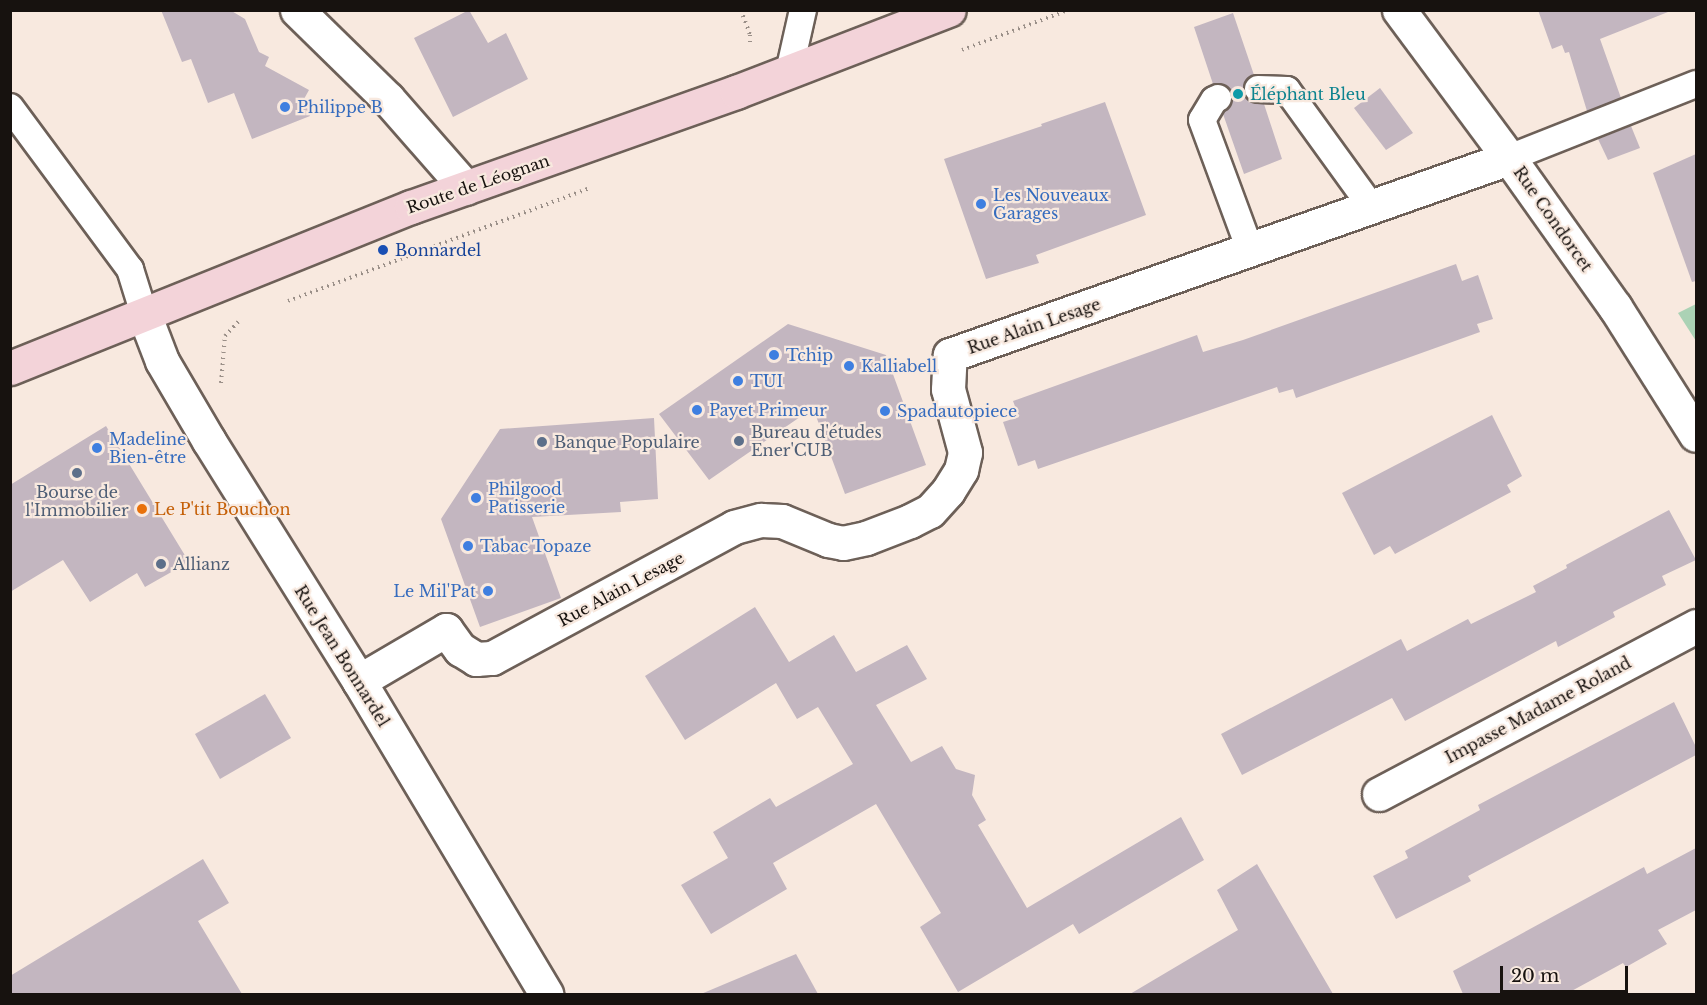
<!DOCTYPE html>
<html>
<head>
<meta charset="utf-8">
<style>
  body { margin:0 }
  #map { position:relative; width:1707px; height:1005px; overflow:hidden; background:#f8e9df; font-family:"Libre Baskerville",serif }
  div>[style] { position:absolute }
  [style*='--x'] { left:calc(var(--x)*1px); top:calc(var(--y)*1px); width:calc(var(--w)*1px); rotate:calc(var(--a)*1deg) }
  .green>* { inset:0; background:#abd2b5 }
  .building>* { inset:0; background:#c3b6c0 }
  .path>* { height:4px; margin-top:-2px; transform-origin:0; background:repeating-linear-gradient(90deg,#9a8f88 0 1.5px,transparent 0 6px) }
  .roads { filter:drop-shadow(2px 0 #6d6058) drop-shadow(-2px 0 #6d6058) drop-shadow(0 2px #6d6058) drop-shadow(0 -2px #6d6058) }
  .lane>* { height:26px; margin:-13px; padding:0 13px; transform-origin:13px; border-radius:13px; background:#fff }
  .street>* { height:33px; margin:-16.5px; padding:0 16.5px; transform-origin:16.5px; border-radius:16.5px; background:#fff }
  .secondary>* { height:33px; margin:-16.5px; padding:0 16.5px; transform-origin:16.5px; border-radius:16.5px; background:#f3d3d9 }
  .dots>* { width:16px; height:16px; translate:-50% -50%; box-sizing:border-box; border:3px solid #f8e9df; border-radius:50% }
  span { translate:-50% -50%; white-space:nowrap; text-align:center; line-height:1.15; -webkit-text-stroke:4.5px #f8e9df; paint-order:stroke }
  .culture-label { font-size:16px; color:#0d838f }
  .left { translate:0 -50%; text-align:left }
  .shop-label { font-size:16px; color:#366cbe }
  .right { translate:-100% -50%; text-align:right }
  .street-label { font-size:16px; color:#17120f }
  .transit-label { font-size:16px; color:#164399 }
  .service-label { font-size:16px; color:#4e5e75 }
  .food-label { font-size:16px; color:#c56008 }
  .frame { position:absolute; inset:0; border:12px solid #17120f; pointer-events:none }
  .scale { position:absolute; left:1500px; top:966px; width:128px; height:27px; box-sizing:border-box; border:3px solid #17120f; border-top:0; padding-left:8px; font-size:18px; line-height:21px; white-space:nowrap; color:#17120f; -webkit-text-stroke:4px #f8e9df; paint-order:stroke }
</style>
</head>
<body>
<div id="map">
  <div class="green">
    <i style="clip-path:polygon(1696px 304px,1696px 341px,1678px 313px)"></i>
  </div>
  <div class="building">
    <i style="clip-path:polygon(161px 10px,230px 10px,245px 19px,259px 52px,269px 57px,265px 66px,309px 90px,304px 99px,310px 116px,252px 139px,234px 93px,208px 103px,191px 59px,182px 62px)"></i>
    <i style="clip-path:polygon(469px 10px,488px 43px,506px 33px,528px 79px,453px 117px,414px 38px)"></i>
    <i style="clip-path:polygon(1538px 10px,1668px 10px,1668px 12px,1600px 39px,1621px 98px,1587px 111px,1569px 52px,1565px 53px,1562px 45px,1552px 49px)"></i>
    <i style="clip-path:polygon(1233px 13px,1254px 75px,1245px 82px,1245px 96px,1251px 102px,1264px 104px,1282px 159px,1244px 174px,1223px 114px,1231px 106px,1232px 92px,1226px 85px,1213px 84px,1194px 27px)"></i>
    <i style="clip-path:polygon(1380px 88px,1413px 133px,1386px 150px,1354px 108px)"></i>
    <i style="clip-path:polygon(1105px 102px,1146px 215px,1036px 255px,1039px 263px,986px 279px,944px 159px,1042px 126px,1041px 124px)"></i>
    <i style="clip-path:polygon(1631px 126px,1640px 148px,1608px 160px,1598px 139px)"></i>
    <i style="clip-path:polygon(1696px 154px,1696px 281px,1692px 282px,1653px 173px)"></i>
    <i style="clip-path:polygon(1456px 264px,1462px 281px,1478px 275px,1493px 319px,1477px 324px,1480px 332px,1296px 398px,1293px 389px,1279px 393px,1277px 387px,1038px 469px,1035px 460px,1018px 466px,1003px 422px,1019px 417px,1013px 401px,1197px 335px,1203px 352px,1243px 340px)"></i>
    <i style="clip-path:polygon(788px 324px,886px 355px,926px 465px,845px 494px,813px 408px,709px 480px,659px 414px)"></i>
    <i style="clip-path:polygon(1492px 415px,1522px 476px,1507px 485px,1511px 492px,1395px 554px,1390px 546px,1374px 555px,1342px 493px)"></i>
    <i style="clip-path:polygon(654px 418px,658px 499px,620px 502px,621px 512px,532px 517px,561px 598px,480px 627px,441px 519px,500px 429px)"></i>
    <i style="clip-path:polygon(106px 426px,189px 562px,145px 587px,137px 573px,90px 602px,63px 560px,10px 592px,10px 485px)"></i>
    <i style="clip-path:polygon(1669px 510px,1696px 560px,1662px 576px,1666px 585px,1613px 612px,1615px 617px,1558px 647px,1556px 641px,1405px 721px,1392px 698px,1242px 775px,1221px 734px,1401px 639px,1407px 651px,1468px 619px,1471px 624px,1536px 592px,1533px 586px,1567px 568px,1566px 565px)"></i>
    <i style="clip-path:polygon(755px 607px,789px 662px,834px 635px,856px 672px,907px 645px,927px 679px,876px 705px,911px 762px,942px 746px,956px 769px,975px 775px,972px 795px,986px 820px,978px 825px,1027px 908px,1181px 817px,1204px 860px,1079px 934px,1073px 924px,958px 992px,920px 927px,941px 913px,876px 804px,773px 863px,787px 889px,711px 934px,681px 885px,728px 858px,713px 832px,770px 798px,776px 807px,853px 764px,818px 707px,797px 719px,776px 683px,685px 740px,645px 676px)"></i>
    <i style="clip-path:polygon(265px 694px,291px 738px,220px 779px,195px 734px)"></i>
    <i style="clip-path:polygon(1674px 702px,1696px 747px,1696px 755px,1468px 876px,1471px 881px,1396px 919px,1373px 876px,1408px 858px,1405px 851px,1480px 810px,1478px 805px)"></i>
    <i style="clip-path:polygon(1696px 848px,1696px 910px,1658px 930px,1667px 944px,1626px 967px,1623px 963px,1566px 994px,1463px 994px,1453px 971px,1644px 867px,1647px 874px)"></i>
    <i style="clip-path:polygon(203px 859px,229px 903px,198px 921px,242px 994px,10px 994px,10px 976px)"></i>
    <i style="clip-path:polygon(1257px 864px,1333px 994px,1130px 994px,1238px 930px,1217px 890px)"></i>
    <i style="clip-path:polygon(796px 954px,818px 994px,701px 994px)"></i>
  </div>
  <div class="path">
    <i style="--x:741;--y:10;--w:27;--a:70"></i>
    <i style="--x:750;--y:35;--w:11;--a:90"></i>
    <i style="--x:962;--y:50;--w:113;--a:-20.7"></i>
    <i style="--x:288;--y:301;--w:322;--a:-20.5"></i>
    <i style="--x:221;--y:383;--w:47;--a:-85.1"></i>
    <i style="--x:225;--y:336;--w:23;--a:-47"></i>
  </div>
  <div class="roads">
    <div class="lane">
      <i style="--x:789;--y:72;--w:64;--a:-77.3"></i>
      <i style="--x:1258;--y:89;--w:29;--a:2"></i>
      <i style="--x:1287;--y:90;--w:143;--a:54.1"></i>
      <i style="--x:1218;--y:98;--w:4;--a:153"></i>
      <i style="--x:1214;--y:100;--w:23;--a:121"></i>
      <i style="--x:1202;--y:120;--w:139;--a:69.7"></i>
      <i style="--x:10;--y:107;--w:202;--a:53.5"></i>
      <i style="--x:130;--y:269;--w:47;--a:72.7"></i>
      <i style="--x:1509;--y:158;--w:201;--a:-21.6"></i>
    </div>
    <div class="street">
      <i style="--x:297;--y:10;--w:127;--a:44.4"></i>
      <i style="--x:388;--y:99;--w:118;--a:48.8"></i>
      <i style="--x:1399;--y:10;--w:184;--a:53.4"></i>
      <i style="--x:1509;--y:158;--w:183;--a:54.6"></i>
      <i style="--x:1615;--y:307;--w:151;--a:57.7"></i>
      <i style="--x:144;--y:314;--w:50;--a:69"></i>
      <i style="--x:162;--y:361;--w:93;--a:59.6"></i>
      <i style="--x:209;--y:441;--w:283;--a:58"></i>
      <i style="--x:359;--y:681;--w:365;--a:59.1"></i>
      <i style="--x:359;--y:681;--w:101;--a:-30.4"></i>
      <i style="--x:446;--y:630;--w:24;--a:54"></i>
      <i style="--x:460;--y:649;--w:19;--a:32"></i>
      <i style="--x:476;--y:659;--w:16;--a:-4"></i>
      <i style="--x:492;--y:658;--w:275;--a:-28.4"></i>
      <i style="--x:734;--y:527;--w:28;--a:-15"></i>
      <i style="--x:761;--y:520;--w:21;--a:3"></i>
      <i style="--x:782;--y:521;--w:50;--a:22.4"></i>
      <i style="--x:828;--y:540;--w:15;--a:11"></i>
      <i style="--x:843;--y:543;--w:24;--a:-12"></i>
      <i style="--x:866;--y:538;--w:47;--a:-21.1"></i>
      <i style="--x:910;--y:521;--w:22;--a:-27"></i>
      <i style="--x:930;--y:511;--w:27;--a:-48"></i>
      <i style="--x:948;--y:491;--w:25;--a:-58"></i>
      <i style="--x:961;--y:470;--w:18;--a:-77"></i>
      <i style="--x:965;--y:452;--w:65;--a:-105.1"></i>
      <i style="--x:948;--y:389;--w:34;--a:-87"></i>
      <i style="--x:950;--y:355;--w:593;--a:-19.41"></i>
      <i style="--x:1379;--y:794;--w:359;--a:-27.9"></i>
    </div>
    <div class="secondary">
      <i style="--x:10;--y:368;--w:432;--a:-21.9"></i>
      <i style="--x:411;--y:207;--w:345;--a:-19.5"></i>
      <i style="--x:736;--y:92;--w:228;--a:-21.1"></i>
    </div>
  </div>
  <div class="dots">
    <i style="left:1238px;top:94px;background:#0f9aa8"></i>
    <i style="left:285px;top:107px;background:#3f7fe0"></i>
    <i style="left:981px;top:204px;background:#3f7fe0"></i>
    <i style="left:383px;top:250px;background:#1a4fb4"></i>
    <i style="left:774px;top:355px;background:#3f7fe0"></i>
    <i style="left:849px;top:366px;background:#3f7fe0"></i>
    <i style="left:738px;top:381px;background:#3f7fe0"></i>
    <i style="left:697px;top:410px;background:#3f7fe0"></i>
    <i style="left:885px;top:411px;background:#3f7fe0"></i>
    <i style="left:739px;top:441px;background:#5c6f8a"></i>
    <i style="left:542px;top:442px;background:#5c6f8a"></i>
    <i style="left:97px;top:448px;background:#3f7fe0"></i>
    <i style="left:77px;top:473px;background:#5c6f8a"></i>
    <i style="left:476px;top:498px;background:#3f7fe0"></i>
    <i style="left:142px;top:509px;background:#e8710a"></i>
    <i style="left:468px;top:546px;background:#3f7fe0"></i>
    <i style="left:161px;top:564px;background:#5c6f8a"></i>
    <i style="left:488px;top:591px;background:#3f7fe0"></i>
  </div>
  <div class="culture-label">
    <span class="left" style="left:1250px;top:94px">Éléphant Bleu</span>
  </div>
  <div class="shop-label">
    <span class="left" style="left:297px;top:107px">Philippe B</span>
    <span class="left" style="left:993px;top:204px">Les Nouveaux<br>Garages</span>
    <span class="left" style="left:786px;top:355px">Tchip</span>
    <span class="left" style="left:861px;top:366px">Kalliabell</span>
    <span class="left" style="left:750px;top:381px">TUI</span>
    <span class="left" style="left:709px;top:410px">Payet Primeur</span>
    <span class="left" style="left:897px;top:411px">Spadautopiece</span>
    <span class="left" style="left:109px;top:448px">Madeline<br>Bien-être</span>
    <span class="left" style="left:488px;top:498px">Philgood<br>Patisserie</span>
    <span class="left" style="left:480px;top:546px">Tabac Topaze</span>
    <span class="right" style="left:476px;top:591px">Le Mil'Pat</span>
  </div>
  <div class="street-label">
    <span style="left:478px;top:184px;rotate:-19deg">Route de Léognan</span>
    <span style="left:1553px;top:219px;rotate:55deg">Rue Condorcet</span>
    <span style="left:1034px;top:326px;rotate:-19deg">Rue Alain Lesage</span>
    <span style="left:621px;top:589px;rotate:-28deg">Rue Alain Lesage</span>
    <span style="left:342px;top:656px;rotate:58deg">Rue Jean Bonnardel</span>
    <span style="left:1538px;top:710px;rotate:-28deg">Impasse Madame Roland</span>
  </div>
  <div class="transit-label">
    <span class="left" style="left:395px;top:250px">Bonnardel</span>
  </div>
  <div class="service-label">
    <span class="left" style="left:751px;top:441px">Bureau d'études<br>Ener'CUB</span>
    <span class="left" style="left:554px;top:442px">Banque Populaire</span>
    <span style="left:77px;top:501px">Bourse de<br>l'Immobilier</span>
    <span class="left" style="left:173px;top:564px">Allianz</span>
  </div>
  <div class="food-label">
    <span class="left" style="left:154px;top:509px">Le P'tit Bouchon</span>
  </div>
  <div class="frame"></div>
  <div class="scale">20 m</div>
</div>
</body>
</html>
